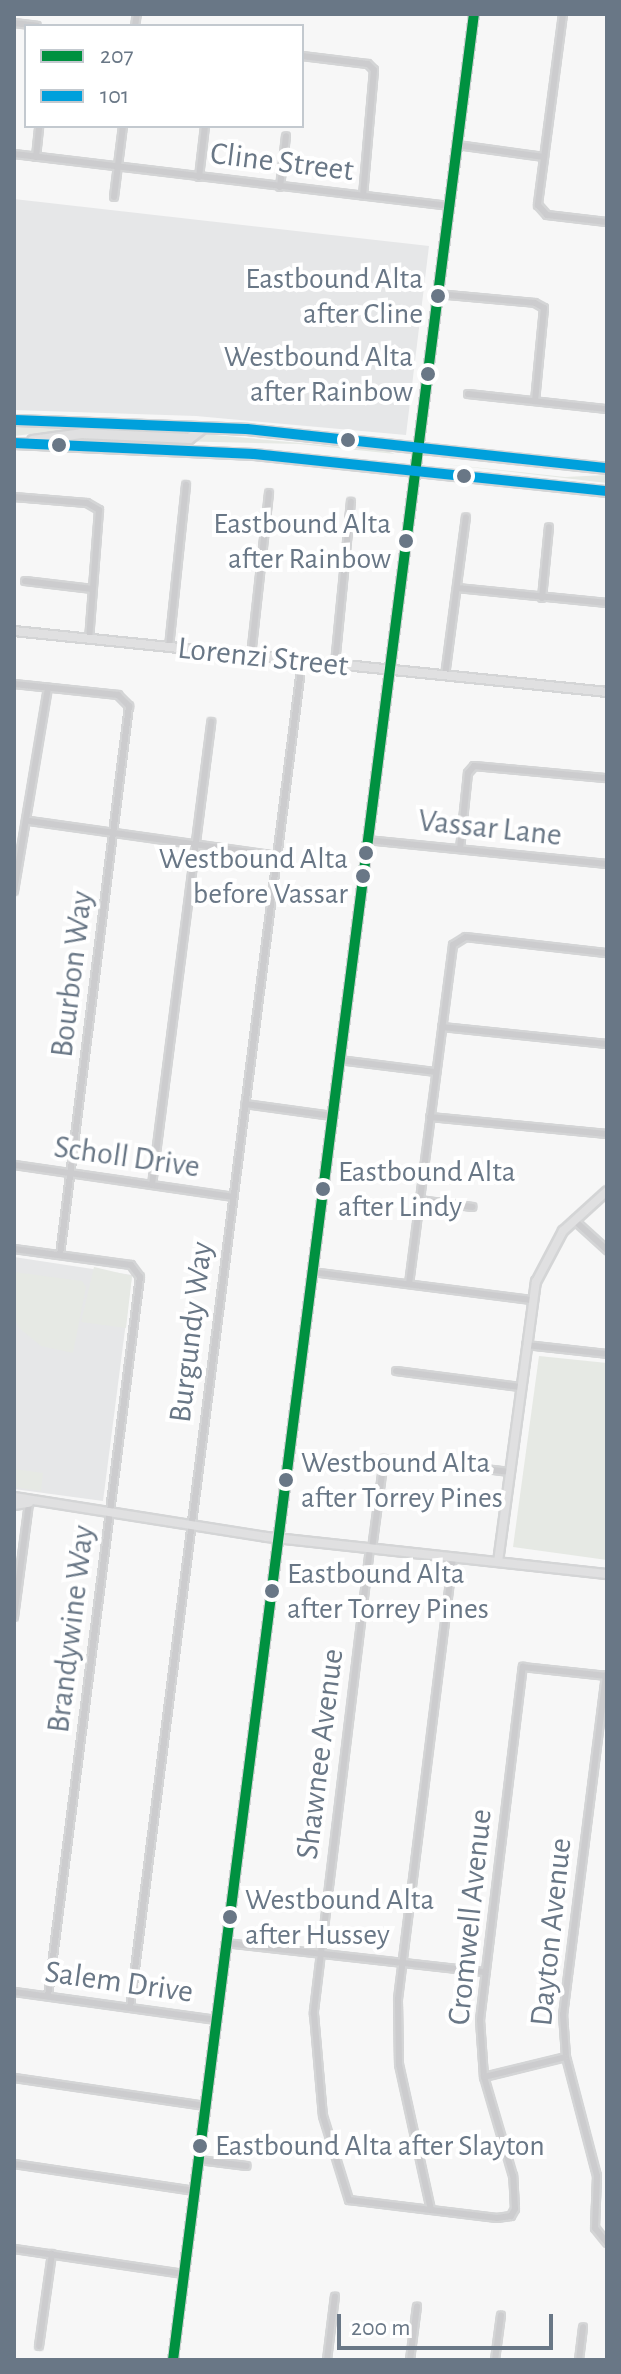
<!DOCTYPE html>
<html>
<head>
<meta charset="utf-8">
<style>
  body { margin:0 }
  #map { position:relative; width:621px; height:2374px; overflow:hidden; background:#f7f7f7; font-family:"Alegreya Sans",sans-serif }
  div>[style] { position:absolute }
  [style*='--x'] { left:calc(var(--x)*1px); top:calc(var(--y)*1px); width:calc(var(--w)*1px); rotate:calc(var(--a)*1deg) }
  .built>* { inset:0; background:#e6e7e8 }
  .green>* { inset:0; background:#e6e9e4 }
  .roads { filter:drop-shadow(2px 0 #d4d5d6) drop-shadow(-2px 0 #d4d5d6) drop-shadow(0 2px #d4d5d6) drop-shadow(0 -2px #d4d5d6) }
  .street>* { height:6px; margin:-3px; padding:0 3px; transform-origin:3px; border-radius:3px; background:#ccccce }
  .secondary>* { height:8px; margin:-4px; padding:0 4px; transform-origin:4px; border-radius:4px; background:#e0e0e1 }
  .primary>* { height:9px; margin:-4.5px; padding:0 4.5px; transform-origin:4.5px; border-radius:4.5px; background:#e0e0e1 }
  .bus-1>* { height:10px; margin:-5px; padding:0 5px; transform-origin:5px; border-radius:5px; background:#009140 }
  .bus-2>* { height:10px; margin:-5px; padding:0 5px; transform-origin:5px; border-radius:5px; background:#00a0dc }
  .dots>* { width:22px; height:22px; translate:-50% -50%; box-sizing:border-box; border:4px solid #fff; border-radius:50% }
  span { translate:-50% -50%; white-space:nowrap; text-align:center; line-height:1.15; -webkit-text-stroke:8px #fff; paint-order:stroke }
  .bus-label { font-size:30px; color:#697786 }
  .right { translate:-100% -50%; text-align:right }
  .left { translate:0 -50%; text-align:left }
  .street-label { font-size:32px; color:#697786 }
  .frame { position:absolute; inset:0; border:16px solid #697786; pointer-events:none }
  .legend { position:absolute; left:24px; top:24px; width:280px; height:104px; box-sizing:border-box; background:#fff; border:2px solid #c3c9cf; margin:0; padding:10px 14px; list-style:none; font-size:24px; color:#697786 }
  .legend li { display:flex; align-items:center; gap:16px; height:40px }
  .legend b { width:40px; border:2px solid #c3c9cf }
  .scale { position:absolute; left:337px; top:2314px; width:216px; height:36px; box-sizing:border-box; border:4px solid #697786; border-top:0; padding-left:10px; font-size:24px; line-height:28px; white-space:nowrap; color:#697786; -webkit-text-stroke:6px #fff; paint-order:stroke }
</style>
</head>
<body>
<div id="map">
  <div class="built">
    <i style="clip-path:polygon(14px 199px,429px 246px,406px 435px,196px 416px,14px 410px)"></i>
    <i style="clip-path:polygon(14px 1257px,132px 1275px,103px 1501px,14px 1489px)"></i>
  </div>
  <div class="green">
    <i style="clip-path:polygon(14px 427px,183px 433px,184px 435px,64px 430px,14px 436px)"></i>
    <i style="clip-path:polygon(204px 434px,387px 451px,395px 454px,299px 444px,172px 441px)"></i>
    <i style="clip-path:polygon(435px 463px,565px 477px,607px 475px,607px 483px)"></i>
    <i style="clip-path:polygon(94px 1267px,132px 1276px,126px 1328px,81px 1322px)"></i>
    <i style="clip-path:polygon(14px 1272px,82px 1281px,86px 1287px,73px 1353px,41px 1346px,19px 1328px,14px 1318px)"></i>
    <i style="clip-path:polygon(539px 1356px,607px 1363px,607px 1560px,513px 1547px)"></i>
    <i style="clip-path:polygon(14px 1469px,43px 1473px,41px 1491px,14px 1487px)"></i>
  </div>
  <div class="roads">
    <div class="street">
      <i style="--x:563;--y:14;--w:193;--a:97.5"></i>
      <i style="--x:538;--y:205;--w:13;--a:48"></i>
      <i style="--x:547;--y:215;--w:60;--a:6.7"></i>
      <i style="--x:14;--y:23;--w:23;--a:7"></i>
      <i style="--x:135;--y:26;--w:12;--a:-81"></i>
      <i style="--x:302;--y:56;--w:66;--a:6.9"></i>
      <i style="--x:368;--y:64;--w:8;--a:45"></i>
      <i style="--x:374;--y:70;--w:126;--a:95"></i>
      <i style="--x:457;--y:145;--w:88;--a:7.9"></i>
      <i style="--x:14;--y:154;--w:438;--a:6.8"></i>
      <i style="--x:36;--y:157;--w:31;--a:-84"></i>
      <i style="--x:199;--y:177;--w:51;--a:-83.3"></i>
      <i style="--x:280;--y:187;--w:51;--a:-83.3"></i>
      <i style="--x:114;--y:197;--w:72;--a:-82.8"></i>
      <i style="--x:437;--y:294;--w:98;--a:5.2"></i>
      <i style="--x:535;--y:303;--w:10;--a:29"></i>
      <i style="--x:544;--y:308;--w:93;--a:95.5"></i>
      <i style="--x:468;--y:394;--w:140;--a:6.2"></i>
      <i style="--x:14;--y:497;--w:73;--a:4.7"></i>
      <i style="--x:87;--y:503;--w:14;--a:30"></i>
      <i style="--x:99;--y:510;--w:129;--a:94.4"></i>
      <i style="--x:25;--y:581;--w:68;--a:6.7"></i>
      <i style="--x:457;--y:588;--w:151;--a:5.7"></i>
      <i style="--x:542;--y:598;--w:71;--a:-84.4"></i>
      <i style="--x:169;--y:647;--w:163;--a:-84"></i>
      <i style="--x:251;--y:656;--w:164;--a:-83.7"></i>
      <i style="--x:335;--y:664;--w:163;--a:-84.4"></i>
      <i style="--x:445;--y:676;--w:160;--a:-82.5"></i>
      <i style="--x:14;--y:684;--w:105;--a:6"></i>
      <i style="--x:118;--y:695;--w:16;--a:45"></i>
      <i style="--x:129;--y:706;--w:553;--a:97.16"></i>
      <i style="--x:29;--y:821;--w:250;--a:8"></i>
      <i style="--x:367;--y:840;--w:241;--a:5.7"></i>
      <i style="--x:460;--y:849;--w:76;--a:-84"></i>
      <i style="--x:468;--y:773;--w:9;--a:-49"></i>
      <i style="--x:474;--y:766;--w:134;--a:5.2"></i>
      <i style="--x:14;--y:891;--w:206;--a:-80.5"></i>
      <i style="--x:442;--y:1027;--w:166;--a:5.9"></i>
      <i style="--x:339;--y:1060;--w:98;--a:7.1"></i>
      <i style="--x:245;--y:1104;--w:88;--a:7.9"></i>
      <i style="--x:430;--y:1117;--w:178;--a:5.5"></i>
      <i style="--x:14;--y:1165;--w:221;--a:8.3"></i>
      <i style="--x:152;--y:1185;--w:467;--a:-82.7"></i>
      <i style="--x:419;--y:1200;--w:54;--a:7.4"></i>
      <i style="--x:574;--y:1220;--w:45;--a:42.3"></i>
      <i style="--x:14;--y:1249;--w:118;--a:7.8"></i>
      <i style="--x:131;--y:1265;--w:15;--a:53"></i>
      <i style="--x:140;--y:1277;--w:725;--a:97.29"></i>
      <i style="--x:312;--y:1272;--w:222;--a:7.3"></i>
      <i style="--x:409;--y:1284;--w:342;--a:-82.6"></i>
      <i style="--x:453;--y:945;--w:15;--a:-32"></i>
      <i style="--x:466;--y:937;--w:142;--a:6.5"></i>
      <i style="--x:526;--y:1345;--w:81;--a:6.3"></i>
      <i style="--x:396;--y:1371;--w:125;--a:7.4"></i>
      <i style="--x:469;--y:1467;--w:40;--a:7.1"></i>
      <i style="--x:370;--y:1548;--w:469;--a:96.9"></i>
      <i style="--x:314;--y:2014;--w:102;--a:85"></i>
      <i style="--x:323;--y:2116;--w:88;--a:72.8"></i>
      <i style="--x:349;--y:2200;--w:149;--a:6.9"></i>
      <i style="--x:497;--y:2218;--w:14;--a:-8"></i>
      <i style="--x:511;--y:2216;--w:8;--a:-60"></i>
      <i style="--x:515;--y:2209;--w:33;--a:-93"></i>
      <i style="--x:513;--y:2176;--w:103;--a:-106.3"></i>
      <i style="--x:484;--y:2077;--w:57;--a:-94"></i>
      <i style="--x:480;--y:2020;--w:356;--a:-83.1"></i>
      <i style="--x:523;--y:1667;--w:84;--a:6.1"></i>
      <i style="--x:372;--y:1549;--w:91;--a:-82.4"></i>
      <i style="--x:14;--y:1617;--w:115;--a:-82.5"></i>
      <i style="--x:606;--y:1675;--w:342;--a:97.2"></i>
      <i style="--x:563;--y:2014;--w:43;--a:86"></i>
      <i style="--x:566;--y:2057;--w:123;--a:75.4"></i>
      <i style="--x:597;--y:2176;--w:52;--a:92.2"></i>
      <i style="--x:595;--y:2228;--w:19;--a:51"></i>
      <i style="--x:226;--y:1943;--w:261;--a:6.4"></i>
      <i style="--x:14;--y:1992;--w:205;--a:7.9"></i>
      <i style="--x:130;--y:2008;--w:1357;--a:-82.72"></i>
      <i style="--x:484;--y:2077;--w:84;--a:-13.7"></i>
      <i style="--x:14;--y:2078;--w:194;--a:8.3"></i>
      <i style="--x:199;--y:2160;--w:48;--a:7.1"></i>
      <i style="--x:14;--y:2164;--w:183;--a:8.5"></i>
      <i style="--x:431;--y:2210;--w:148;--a:-102.4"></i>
      <i style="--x:399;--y:2065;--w:66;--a:-90.9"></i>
      <i style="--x:398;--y:1999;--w:445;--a:-82.9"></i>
      <i style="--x:14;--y:2249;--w:172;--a:8.4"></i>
      <i style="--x:39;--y:2346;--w:93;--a:-82"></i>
      <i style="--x:327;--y:2360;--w:64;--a:-82.9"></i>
      <i style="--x:410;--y:2360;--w:54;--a:-82.6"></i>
      <i style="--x:495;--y:2360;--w:45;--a:-82.4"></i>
      <i style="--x:579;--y:2360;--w:33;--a:-83"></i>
    </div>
    <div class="secondary">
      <i style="--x:14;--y:631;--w:596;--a:5.87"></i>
      <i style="--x:14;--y:1497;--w:255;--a:9"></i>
      <i style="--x:266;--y:1537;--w:343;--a:6.2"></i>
      <i style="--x:14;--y:1505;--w:15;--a:-8"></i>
      <i style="--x:498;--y:1562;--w:283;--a:-82.3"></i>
      <i style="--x:536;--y:1282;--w:58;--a:-62.1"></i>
      <i style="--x:563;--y:1231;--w:59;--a:-42.3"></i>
      <i style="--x:173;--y:2360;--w:2365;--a:-82.69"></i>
    </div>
    <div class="primary">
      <i style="--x:14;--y:420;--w:233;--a:2.2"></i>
      <i style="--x:247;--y:429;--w:362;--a:6.2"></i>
      <i style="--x:32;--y:440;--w:49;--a:-8.1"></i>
      <i style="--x:81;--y:433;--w:108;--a:2.7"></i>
      <i style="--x:189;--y:438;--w:18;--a:-38"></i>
      <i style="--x:14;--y:443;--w:240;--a:2.6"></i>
      <i style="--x:254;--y:454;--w:355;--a:6"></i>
    </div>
  </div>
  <div class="bus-1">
    <i style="--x:173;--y:2360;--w:2365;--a:-82.69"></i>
  </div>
  <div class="bus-2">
    <i style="--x:14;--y:420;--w:233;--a:2.2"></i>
    <i style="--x:247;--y:429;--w:362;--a:6.2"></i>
    <i style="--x:14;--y:443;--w:240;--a:2.6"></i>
    <i style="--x:254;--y:454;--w:355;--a:6"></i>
  </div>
  <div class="dots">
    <i style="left:438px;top:296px;background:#697786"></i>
    <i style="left:428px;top:374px;background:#697786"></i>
    <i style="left:348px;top:440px;background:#697786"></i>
    <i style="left:59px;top:445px;background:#697786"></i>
    <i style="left:464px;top:476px;background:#697786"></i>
    <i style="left:406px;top:541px;background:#697786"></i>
    <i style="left:366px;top:853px;background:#697786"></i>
    <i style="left:363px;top:876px;background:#697786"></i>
    <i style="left:323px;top:1189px;background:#697786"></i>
    <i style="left:286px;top:1480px;background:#697786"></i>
    <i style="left:272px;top:1591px;background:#697786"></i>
    <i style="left:230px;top:1917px;background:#697786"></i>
    <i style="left:200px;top:2146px;background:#697786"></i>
  </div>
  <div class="bus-label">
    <span class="right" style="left:423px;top:296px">Eastbound Alta<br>after Cline</span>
    <span class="right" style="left:413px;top:374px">Westbound Alta<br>after Rainbow</span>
    <span class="right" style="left:391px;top:541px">Eastbound Alta<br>after Rainbow</span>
    <span class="right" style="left:348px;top:876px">Westbound Alta<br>before Vassar</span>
    <span class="left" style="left:338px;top:1189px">Eastbound Alta<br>after Lindy</span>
    <span class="left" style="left:301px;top:1480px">Westbound Alta<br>after Torrey Pines</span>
    <span class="left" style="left:287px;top:1591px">Eastbound Alta<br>after Torrey Pines</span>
    <span class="left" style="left:245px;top:1917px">Westbound Alta<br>after Hussey</span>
    <span class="left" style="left:215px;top:2146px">Eastbound Alta after Slayton</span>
  </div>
  <div class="street-label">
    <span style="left:282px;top:162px;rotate:7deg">Cline Street</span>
    <span style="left:263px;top:657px;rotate:6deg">Lorenzi Street</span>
    <span style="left:490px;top:828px;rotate:6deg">Vassar Lane</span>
    <span style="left:72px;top:974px;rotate:-83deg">Bourbon Way</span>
    <span style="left:127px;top:1157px;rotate:8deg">Scholl Drive</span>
    <span style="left:191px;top:1332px;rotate:-83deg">Burgundy Way</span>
    <span style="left:71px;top:1629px;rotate:-83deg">Brandywine Way</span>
    <span style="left:320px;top:1754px;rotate:-83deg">Shawnee Avenue</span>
    <span style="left:470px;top:1917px;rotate:-84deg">Cromwell Avenue</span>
    <span style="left:551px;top:1932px;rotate:-84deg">Dayton Avenue</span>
    <span style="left:119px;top:1982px;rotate:8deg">Salem Drive</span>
  </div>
  <div class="frame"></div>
  <ul class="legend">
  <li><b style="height:10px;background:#009140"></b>207</li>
  <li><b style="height:10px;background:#00a0dc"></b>101</li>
  </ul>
  <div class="scale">200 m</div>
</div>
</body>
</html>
